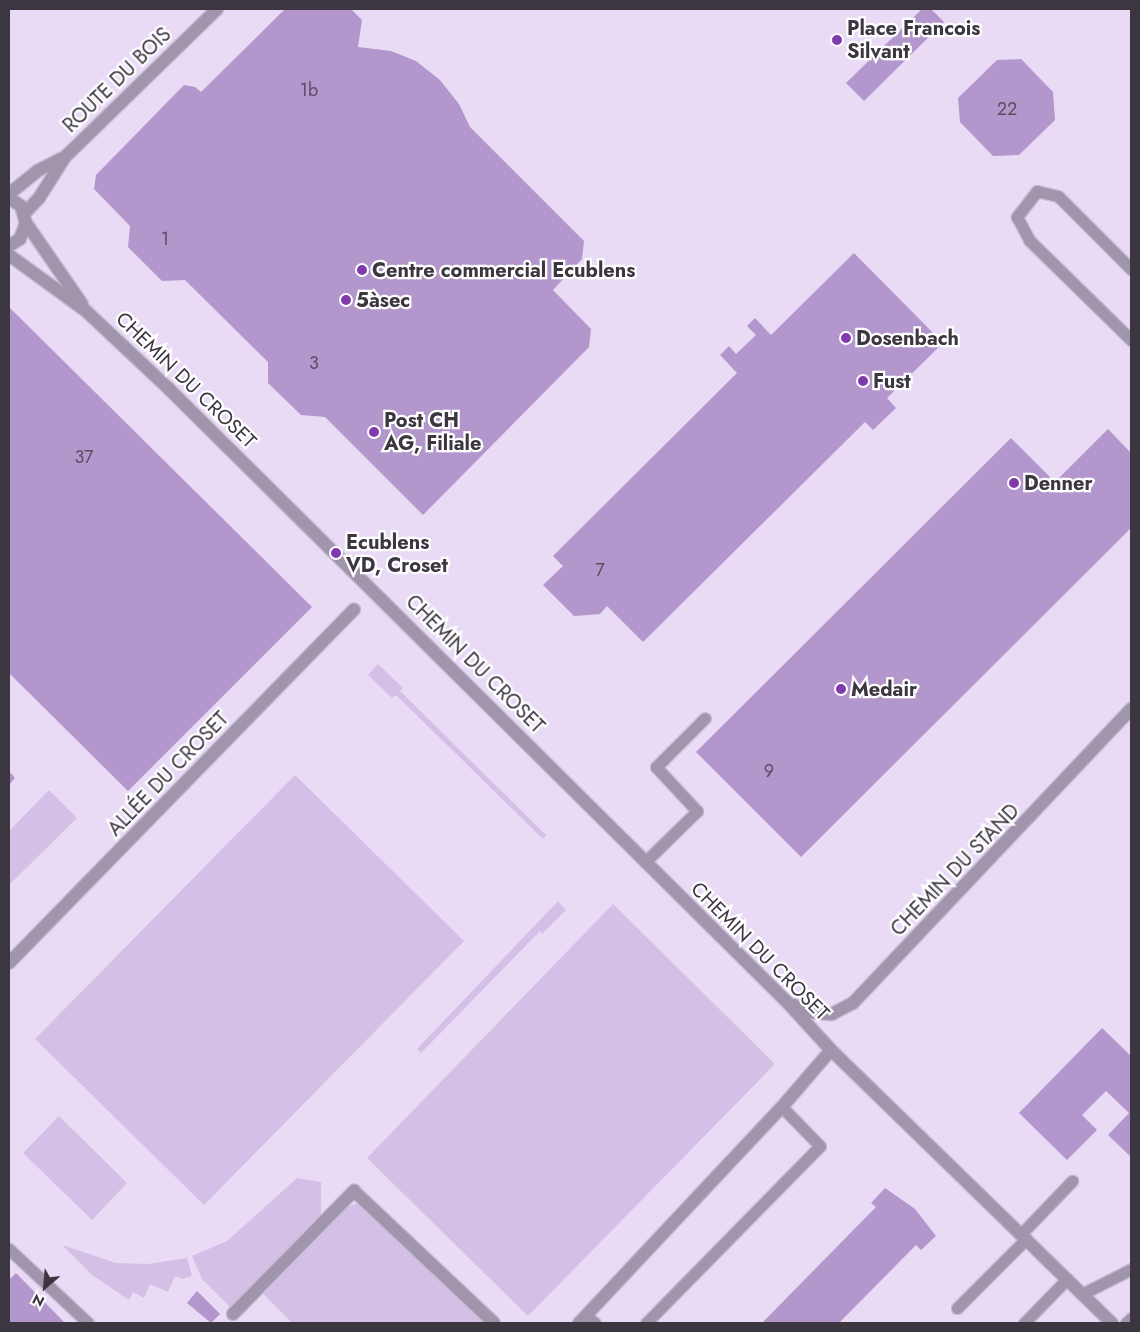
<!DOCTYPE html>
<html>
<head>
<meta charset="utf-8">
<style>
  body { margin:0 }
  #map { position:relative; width:1140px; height:1332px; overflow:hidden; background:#e9dbf6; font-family:Jost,sans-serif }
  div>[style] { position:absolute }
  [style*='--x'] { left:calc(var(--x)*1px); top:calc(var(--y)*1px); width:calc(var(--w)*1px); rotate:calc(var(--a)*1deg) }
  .green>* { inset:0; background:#d4bfe6 }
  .building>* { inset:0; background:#b396cb }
  .roads { filter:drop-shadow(1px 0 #c6bad2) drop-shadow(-1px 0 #c6bad2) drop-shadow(0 1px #c6bad2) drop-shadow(0 -1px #c6bad2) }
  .lane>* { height:11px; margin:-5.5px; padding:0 5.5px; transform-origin:5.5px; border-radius:5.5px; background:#a195ad }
  .street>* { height:12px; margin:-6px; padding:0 6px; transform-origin:6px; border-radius:6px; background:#a195ad }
  .dots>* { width:14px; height:14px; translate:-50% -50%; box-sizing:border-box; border:2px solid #fff; border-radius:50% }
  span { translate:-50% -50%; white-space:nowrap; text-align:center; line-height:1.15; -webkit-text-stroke:4.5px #fff; paint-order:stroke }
  .number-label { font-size:18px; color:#5a4e64 }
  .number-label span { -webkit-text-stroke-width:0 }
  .poi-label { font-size:20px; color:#3c3641; font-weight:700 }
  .left { translate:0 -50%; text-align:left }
  .street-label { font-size:20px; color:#3c3641 }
  .frame { position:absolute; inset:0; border:10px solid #3c3641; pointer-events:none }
  .north { position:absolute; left:20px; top:1262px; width:50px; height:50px; -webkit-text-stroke:4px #fff; paint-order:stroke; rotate:207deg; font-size:14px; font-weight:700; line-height:20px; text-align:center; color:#3c3641 }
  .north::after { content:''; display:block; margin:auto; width:18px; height:22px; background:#3c3641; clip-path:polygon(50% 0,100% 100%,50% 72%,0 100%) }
</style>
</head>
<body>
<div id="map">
  <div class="green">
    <i style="clip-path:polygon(378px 664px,403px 688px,400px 691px,546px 835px,543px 839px,396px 695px,392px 698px,368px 675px)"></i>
    <i style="clip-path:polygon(295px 775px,464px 941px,204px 1205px,35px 1039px)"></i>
    <i style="clip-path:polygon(49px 790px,77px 818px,9px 885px,9px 831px)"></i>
    <i style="clip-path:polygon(558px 901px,566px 910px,542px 934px,540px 931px,421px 1053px,417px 1049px)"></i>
    <i style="clip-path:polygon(613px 904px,775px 1064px,528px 1316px,367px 1158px)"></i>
    <i style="clip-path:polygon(59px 1116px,127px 1183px,92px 1220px,23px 1153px)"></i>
    <i style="clip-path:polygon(297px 1178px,321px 1182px,321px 1217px,231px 1308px,202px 1279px,192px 1256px,227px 1241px)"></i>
    <i style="clip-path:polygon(359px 1203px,364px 1207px,484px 1323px,292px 1323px,263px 1294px,349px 1206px)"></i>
    <i style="clip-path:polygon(62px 1245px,116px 1263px,148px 1264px,187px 1258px,192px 1276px,182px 1279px,175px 1276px,168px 1292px,150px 1284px,144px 1298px,133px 1292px,129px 1300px,92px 1275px)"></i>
  </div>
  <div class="building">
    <i style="clip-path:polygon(285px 9px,351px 9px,362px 20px,358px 47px,391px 51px,416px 61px,440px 80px,459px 104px,470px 127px,584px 241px,582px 259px,553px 290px,591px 329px,589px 347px,423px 515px,325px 417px,301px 415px,268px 383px,268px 362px,185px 280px,162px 281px,128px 247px,130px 226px,94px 189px,96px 175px,184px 85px,195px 87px,201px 92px)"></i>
    <i style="clip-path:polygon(922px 9px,931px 9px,944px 22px,864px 101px,846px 83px)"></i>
    <i style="clip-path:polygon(1021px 59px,1053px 92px,1055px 120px,1019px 155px,993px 156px,960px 122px,958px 98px,997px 60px)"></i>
    <i style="clip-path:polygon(854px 253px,943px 343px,887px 398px,896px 408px,873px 430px,865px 422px,643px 642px,607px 606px,600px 614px,574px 616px,543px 585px,563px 566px,553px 556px,737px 373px,720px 355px,729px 346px,736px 354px,756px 335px,747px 326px,755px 318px,771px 335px)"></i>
    <i style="clip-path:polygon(9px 307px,312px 607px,128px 791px,9px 673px)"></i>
    <i style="clip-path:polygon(1108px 429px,1131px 453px,1131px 528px,801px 857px,696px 752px,1011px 438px,1055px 482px)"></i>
    <i style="clip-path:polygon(9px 771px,15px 778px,9px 785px)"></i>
    <i style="clip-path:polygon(1102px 1028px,1131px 1056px,1131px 1157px,1108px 1135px,1129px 1113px,1106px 1091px,1082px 1115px,1097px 1130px,1067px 1160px,1019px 1113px)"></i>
    <i style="clip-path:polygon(885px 1188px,915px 1209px,936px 1236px,921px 1250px,916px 1245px,839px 1323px,762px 1323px,876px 1207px,871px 1203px)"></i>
    <i style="clip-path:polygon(16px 1273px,65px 1323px,9px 1323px,9px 1280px)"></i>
    <i style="clip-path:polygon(197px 1291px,220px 1314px,211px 1323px,187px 1303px)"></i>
  </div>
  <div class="roads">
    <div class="lane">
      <i style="--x:1131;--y:269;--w:103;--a:-135"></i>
      <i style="--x:1058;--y:196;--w:22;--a:-167"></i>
      <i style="--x:1037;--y:191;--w:33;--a:128"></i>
      <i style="--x:1017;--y:217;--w:26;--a:62"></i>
      <i style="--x:1029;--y:240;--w:143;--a:44.4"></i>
      <i style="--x:645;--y:862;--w:73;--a:-44.4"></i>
      <i style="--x:697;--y:811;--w:60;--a:-133"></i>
      <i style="--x:656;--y:767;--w:69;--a:-45"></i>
      <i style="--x:1021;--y:1234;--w:74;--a:-46.1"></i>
      <i style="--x:9;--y:1249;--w:108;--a:43.1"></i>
      <i style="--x:1082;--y:1294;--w:55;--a:-27"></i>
      <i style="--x:957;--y:1308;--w:98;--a:-45"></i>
      <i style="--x:586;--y:1316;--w:11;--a:38"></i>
      <i style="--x:646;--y:1323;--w:248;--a:-45.5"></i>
      <i style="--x:820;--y:1146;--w:54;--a:-134.3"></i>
      <i style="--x:1024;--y:1323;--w:62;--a:-45.7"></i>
      <i style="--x:1126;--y:1323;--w:7;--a:-45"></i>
    </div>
    <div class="street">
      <i style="--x:9;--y:194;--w:36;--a:-39"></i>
      <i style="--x:37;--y:171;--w:28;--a:-27"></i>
      <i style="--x:9;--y:198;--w:14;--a:34"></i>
      <i style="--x:21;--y:206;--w:18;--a:74"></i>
      <i style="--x:26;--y:223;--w:17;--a:111"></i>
      <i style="--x:20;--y:239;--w:13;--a:148"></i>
      <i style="--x:24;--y:214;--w:22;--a:-47"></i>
      <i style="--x:39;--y:198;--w:49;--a:-57.6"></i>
      <i style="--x:65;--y:157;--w:212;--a:-44.2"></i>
      <i style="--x:26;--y:223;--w:98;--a:55.3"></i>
      <i style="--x:9;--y:255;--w:95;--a:36"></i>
      <i style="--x:86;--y:311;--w:114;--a:43.2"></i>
      <i style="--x:169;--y:389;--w:870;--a:44.77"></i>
      <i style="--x:787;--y:1002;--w:65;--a:47.5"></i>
      <i style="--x:831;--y:1050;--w:392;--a:44.2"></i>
      <i style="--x:9;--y:963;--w:494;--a:-45.7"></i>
      <i style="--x:794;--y:1005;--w:15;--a:28"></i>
      <i style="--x:807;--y:1012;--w:25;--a:5"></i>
      <i style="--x:832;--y:1014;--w:24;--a:-28"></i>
      <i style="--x:853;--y:1003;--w:405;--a:-46.6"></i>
      <i style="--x:233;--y:1314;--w:173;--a:-45.5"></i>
      <i style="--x:354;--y:1191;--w:192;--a:43.3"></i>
      <i style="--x:579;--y:1323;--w:296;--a:-46.8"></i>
      <i style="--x:782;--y:1107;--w:75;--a:-49.3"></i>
    </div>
  </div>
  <div class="dots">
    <i style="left:837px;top:40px;background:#7f3aad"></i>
    <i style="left:362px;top:270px;background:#7f3aad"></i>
    <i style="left:346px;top:300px;background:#7f3aad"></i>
    <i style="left:846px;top:338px;background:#7f3aad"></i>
    <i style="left:863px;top:381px;background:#7f3aad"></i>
    <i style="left:374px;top:432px;background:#7f3aad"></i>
    <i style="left:1014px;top:483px;background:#7f3aad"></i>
    <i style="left:336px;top:553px;background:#7f3aad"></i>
    <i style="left:841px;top:689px;background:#7f3aad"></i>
  </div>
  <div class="number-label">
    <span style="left:309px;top:90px">1b</span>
    <span style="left:1007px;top:109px">22</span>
    <span style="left:165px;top:239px">1</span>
    <span style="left:314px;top:363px">3</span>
    <span style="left:84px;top:457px">37</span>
    <span style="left:600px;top:570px">7</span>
    <span style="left:769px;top:771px">9</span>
  </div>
  <div class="poi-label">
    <span class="left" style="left:847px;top:40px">Place Francois<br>Silvant</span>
    <span class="left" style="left:372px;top:270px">Centre commercial Ecublens</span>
    <span class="left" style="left:356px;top:300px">5àsec</span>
    <span class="left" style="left:856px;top:338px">Dosenbach</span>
    <span class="left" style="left:873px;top:381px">Fust</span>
    <span class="left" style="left:384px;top:432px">Post CH<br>AG, Filiale</span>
    <span class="left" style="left:1024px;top:483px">Denner</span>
    <span class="left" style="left:346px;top:554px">Ecublens<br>VD, Croset</span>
    <span class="left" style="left:851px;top:689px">Medair</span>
  </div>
  <div class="street-label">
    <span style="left:117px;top:80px;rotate:-44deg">ROUTE DU BOIS</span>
    <span style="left:186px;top:380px;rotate:44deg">CHEMIN DU CROSET</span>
    <span style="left:475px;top:664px;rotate:45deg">CHEMIN DU CROSET</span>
    <span style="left:168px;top:774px;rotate:-46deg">ALLÉE DU CROSET</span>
    <span style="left:955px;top:870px;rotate:-46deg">CHEMIN DU STAND</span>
    <span style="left:760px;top:951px;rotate:45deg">CHEMIN DU CROSET</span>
  </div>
  <div class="frame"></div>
  <div class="north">N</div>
</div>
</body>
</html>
